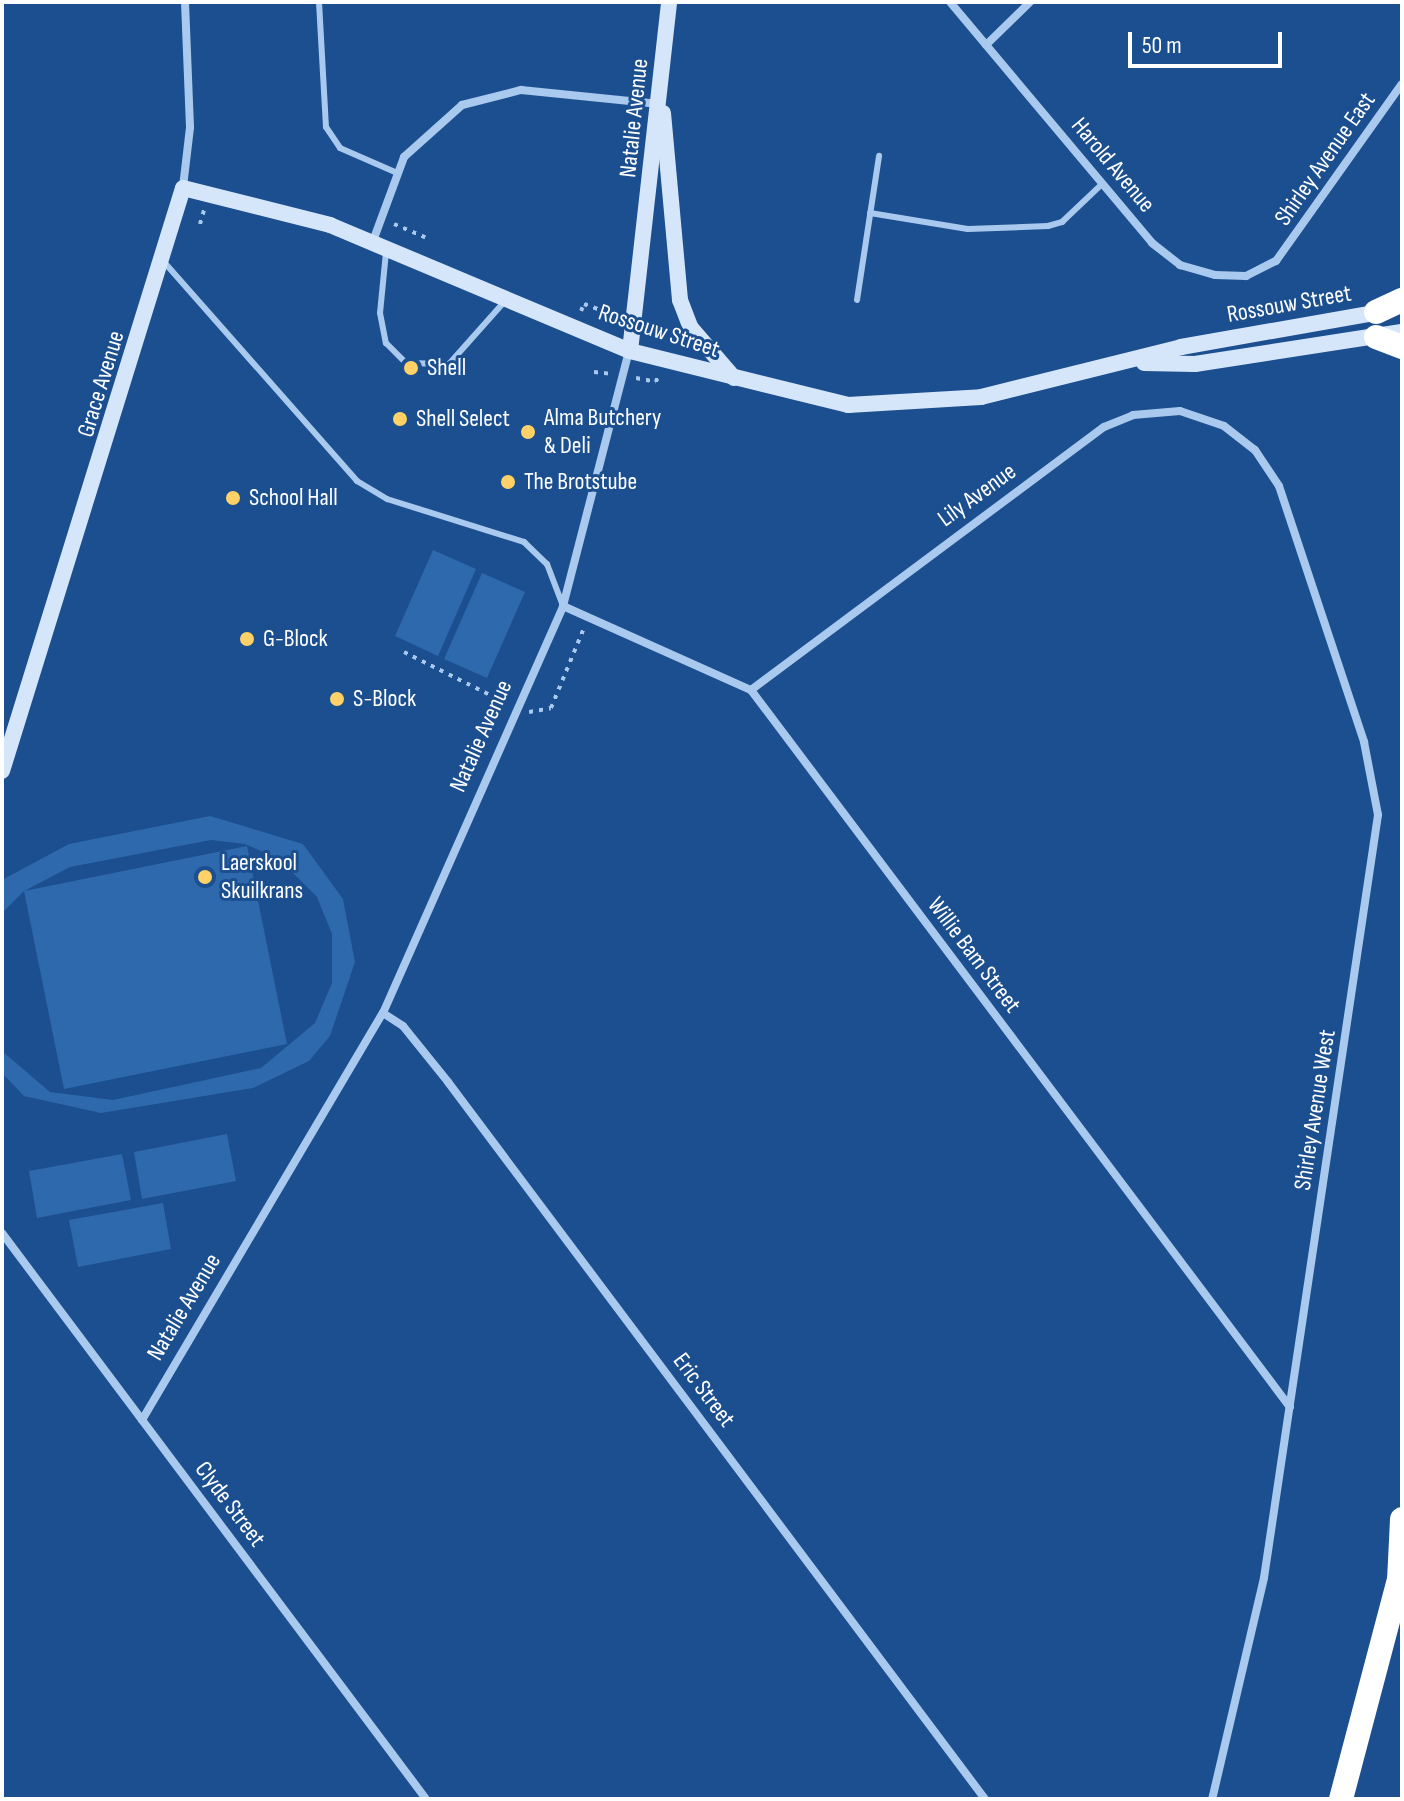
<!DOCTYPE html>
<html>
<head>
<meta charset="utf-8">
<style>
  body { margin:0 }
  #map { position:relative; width:1404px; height:1801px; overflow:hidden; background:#1b4f8f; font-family:"Sofia Sans Condensed",sans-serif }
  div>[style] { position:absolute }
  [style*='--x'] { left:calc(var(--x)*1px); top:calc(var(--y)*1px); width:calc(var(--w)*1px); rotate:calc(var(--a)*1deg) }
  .green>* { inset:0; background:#2e69ad }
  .path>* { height:4px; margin-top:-2px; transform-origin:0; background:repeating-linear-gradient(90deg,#a9c9ee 0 4px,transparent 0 10px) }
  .lane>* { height:6px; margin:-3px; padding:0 3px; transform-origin:3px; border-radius:3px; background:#a9c9ee }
  .street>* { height:8px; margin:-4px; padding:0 4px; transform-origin:4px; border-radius:4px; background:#a9c9ee }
  .secondary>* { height:16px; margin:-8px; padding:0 8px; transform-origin:8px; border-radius:8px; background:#d6e6fa }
  .highway>* { height:24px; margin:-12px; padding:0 12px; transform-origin:12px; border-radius:12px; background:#fff }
  .dots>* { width:22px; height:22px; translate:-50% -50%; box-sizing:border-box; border:4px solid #1b4f8f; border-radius:50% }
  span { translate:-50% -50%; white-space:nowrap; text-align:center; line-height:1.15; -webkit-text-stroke:6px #1b4f8f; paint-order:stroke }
  .street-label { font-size:24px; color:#fff }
  .poi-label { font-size:24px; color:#fff }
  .left { translate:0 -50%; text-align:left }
  .frame { position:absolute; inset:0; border:4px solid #fff; pointer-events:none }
  .scale { position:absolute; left:1128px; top:32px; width:154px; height:36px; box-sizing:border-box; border:4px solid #fff; border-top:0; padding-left:10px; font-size:24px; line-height:28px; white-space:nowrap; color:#fff; -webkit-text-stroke:6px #1b4f8f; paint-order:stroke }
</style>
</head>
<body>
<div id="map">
  <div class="green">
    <i style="clip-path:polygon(433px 550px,476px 569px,438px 656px,395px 636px)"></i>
    <i style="clip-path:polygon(482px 573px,525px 592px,487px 678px,444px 659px)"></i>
    <i style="clip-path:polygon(210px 816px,303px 844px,343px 899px,355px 962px,330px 1036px,309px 1061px,253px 1088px,101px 1113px,24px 1096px,2px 1073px,2px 1051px,50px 1092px,113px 1100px,261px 1068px,315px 1023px,332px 983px,332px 934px,317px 897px,279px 859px,245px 844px,211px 840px,70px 867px,24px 891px,247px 846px,287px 1044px,64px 1089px,24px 891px,2px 913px,2px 880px,69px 844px)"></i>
    <i style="clip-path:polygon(227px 1134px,236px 1181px,142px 1199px,134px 1152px)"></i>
    <i style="clip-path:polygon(122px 1154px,131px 1200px,37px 1218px,29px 1171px)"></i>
    <i style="clip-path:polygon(163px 1203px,171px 1249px,78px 1267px,69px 1220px)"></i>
  </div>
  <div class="path">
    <i style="--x:200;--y:224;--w:15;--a:-74"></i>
    <i style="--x:394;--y:224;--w:34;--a:23"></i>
    <i style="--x:581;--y:311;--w:8;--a:-67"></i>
    <i style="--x:584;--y:304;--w:35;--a:20"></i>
    <i style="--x:594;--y:372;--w:18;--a:6"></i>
    <i style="--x:636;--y:378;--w:20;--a:11"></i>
    <i style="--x:656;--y:382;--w:7;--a:-74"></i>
    <i style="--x:404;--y:652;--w:114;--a:26.6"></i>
    <i style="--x:529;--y:712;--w:22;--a:-10"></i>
    <i style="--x:551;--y:708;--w:87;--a:-67.6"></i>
  </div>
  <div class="lane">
    <i style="--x:319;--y:2;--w:125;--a:86.8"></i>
    <i style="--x:326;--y:127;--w:25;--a:56"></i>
    <i style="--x:340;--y:148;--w:60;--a:23.6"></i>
    <i style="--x:870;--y:213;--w:99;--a:9.3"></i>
    <i style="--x:968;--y:229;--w:80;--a:-2.1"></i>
    <i style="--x:1048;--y:226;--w:15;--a:-16"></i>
    <i style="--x:1062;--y:222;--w:55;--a:-43.5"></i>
    <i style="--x:386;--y:252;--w:61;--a:95.6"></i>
    <i style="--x:380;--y:313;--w:31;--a:79"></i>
    <i style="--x:386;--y:343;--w:28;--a:45"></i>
    <i style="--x:406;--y:363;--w:43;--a:1.3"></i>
    <i style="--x:449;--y:364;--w:84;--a:-48.4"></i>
    <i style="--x:164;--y:262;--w:292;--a:48.6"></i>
    <i style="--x:357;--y:481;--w:35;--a:31"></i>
    <i style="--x:387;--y:499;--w:144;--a:17.4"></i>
    <i style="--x:524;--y:542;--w:32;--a:44"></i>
    <i style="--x:547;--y:564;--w:45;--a:69.1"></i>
    <i style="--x:857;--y:300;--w:146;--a:-81.3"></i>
  </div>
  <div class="street">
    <i style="--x:950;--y:2;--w:314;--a:50"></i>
    <i style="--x:1152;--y:243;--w:36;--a:38"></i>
    <i style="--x:1180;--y:265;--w:36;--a:16"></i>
    <i style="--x:1215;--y:275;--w:31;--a:2"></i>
    <i style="--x:1246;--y:276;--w:34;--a:-27"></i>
    <i style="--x:1276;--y:261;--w:217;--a:-54.6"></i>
    <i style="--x:986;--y:45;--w:62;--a:-44.3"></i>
    <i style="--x:183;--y:187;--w:60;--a:-83.3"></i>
    <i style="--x:190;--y:127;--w:125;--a:-92.3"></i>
    <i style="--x:373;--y:241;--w:90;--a:-69.7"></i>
    <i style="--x:404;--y:157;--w:78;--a:-41.9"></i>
    <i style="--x:462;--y:105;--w:61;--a:-14.3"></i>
    <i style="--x:521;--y:90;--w:139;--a:5.8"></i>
    <i style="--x:563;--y:606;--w:206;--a:24.1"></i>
    <i style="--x:751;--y:690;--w:897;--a:53.07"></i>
    <i style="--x:751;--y:690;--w:440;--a:-36.7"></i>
    <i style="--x:1104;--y:427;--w:31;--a:-22"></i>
    <i style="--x:1133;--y:415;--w:47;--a:-4.9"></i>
    <i style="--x:1180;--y:411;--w:46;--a:18.8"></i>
    <i style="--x:1224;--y:426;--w:39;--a:38"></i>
    <i style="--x:1255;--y:450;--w:43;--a:56.3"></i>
    <i style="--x:1279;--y:486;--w:270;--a:71.6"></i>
    <i style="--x:1364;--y:742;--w:74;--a:79.1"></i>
    <i style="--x:1378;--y:815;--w:771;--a:98.5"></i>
    <i style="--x:1264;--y:1578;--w:227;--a:103.2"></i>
    <i style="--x:383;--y:1013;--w:24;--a:33"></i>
    <i style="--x:403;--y:1026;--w:72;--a:51.2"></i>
    <i style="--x:448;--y:1082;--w:896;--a:53.17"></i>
    <i style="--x:2;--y:1233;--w:707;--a:53.16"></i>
    <i style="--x:142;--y:1420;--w:473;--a:-59.4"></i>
    <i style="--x:383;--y:1013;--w:445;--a:-66.1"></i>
    <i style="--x:563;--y:606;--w:263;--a:-75.5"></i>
  </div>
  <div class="secondary">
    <i style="--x:663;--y:113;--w:188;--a:84.8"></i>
    <i style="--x:680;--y:300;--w:30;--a:69"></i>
    <i style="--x:691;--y:328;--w:66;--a:49.3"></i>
    <i style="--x:630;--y:351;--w:351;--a:-83.6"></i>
    <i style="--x:1144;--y:363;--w:51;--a:1.1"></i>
    <i style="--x:1195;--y:364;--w:209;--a:-8.8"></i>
    <i style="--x:2;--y:771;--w:610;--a:-72.75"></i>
    <i style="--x:183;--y:188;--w:152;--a:14.1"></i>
    <i style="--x:330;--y:225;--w:325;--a:22.8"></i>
    <i style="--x:630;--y:351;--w:225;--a:13.9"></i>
    <i style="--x:848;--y:405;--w:133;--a:-3.4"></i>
    <i style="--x:981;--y:397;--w:206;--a:-14"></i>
    <i style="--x:1181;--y:347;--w:207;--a:-10"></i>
  </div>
  <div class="highway">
    <i style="--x:1376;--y:312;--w:29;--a:-25"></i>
    <i style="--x:1376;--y:337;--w:28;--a:21"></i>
    <i style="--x:1399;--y:1581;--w:62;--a:-87.2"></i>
    <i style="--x:1341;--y:1799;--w:239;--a:-75.2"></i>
  </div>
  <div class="dots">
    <i style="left:411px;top:368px;background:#ffd166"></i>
    <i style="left:400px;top:419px;background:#ffd166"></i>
    <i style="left:528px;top:432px;background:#ffd166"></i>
    <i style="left:508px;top:482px;background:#ffd166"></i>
    <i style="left:233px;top:498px;background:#ffd166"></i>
    <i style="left:247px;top:639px;background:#ffd166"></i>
    <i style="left:337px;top:699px;background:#ffd166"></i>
    <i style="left:205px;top:877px;background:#ffd166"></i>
  </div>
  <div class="street-label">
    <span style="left:634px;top:118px;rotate:-84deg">Natalie Avenue</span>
    <span style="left:1325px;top:159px;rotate:-55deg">Shirley Avenue East</span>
    <span style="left:1113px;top:165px;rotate:50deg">Harold Avenue</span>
    <span style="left:1289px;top:304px;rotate:-10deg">Rossouw Street</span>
    <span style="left:659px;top:331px;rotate:18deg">Rossouw Street</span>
    <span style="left:101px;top:384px;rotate:-73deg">Grace Avenue</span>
    <span style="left:977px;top:495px;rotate:-36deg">Lily Avenue</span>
    <span style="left:481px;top:736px;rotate:-66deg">Natalie Avenue</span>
    <span style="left:974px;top:955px;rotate:53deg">Willie Bam Street</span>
    <span style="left:1315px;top:1110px;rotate:-81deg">Shirley Avenue West</span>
    <span style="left:184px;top:1307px;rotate:-59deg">Natalie Avenue</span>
    <span style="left:704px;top:1390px;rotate:53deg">Eric Street</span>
    <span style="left:230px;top:1504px;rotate:53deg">Clyde Street</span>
  </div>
  <div class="poi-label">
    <span class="left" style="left:427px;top:368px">Shell</span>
    <span class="left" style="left:544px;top:432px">Alma Butchery<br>&amp; Deli</span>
    <span class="left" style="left:416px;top:419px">Shell Select</span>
    <span class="left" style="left:524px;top:482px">The Brotstube</span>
    <span class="left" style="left:249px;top:498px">School Hall</span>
    <span class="left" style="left:263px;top:639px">G-Block</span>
    <span class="left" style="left:353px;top:699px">S-Block</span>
    <span class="left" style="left:221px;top:877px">Laerskool<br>Skuilkrans</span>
  </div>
  <div class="frame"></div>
  <div class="scale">50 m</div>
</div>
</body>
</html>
